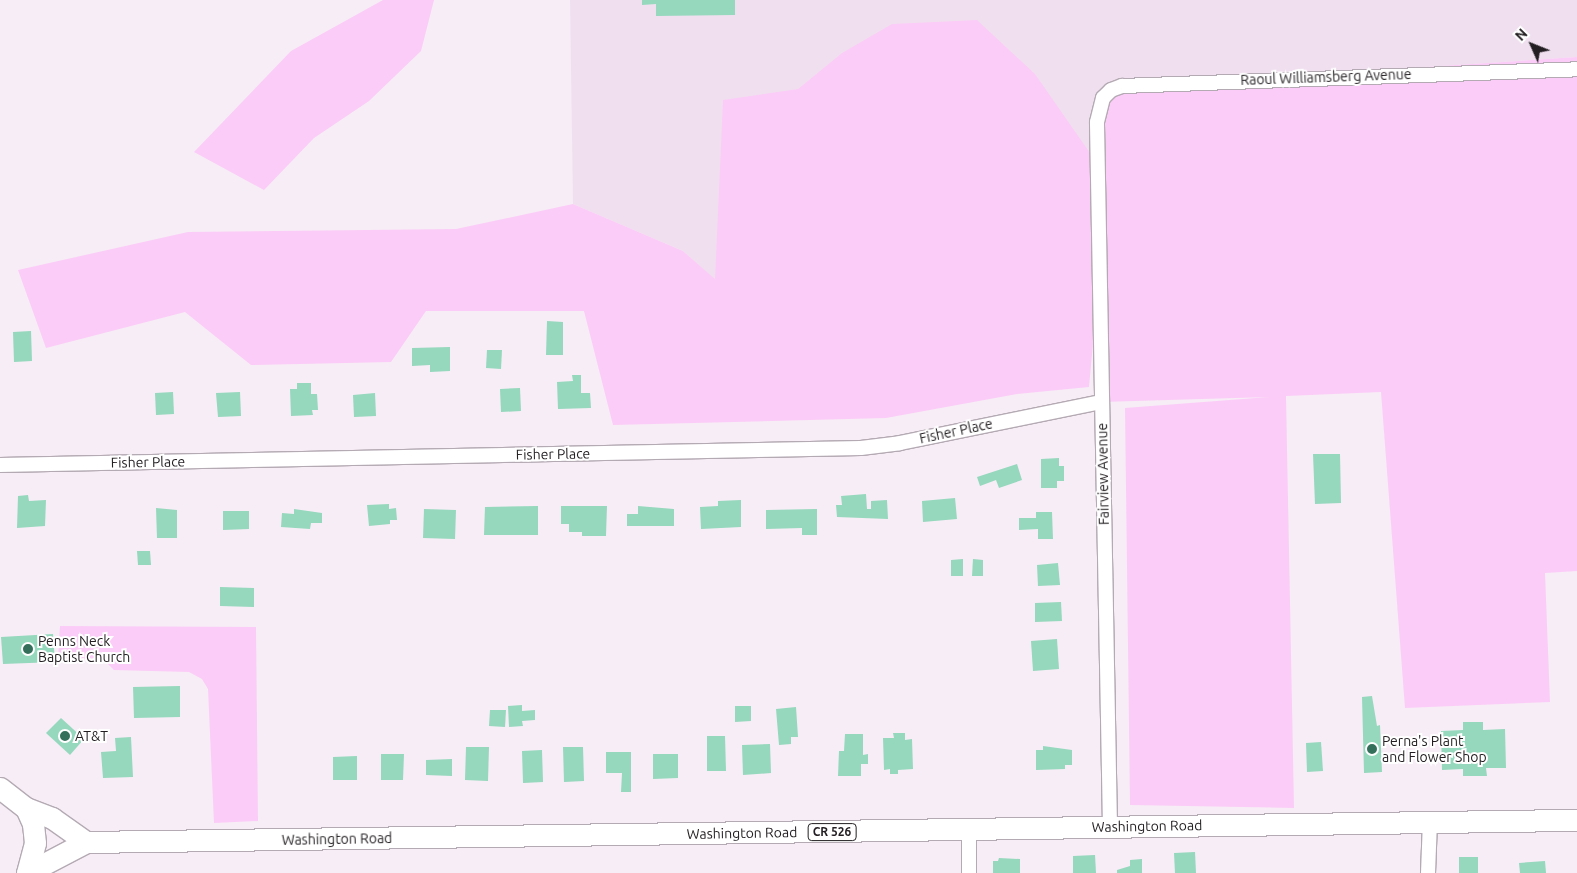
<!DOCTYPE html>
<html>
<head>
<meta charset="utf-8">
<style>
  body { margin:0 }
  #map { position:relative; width:1577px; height:873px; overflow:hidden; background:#f7edf6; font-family:Ubuntu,sans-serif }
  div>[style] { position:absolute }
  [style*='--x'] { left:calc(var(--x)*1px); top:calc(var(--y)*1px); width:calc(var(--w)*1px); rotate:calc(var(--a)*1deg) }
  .built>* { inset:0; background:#f0e0ef }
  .green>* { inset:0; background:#fbccf7 }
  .building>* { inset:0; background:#95d8bd }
  .roads { filter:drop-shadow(1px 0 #b4aab3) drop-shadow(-1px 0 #b4aab3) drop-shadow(0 1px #b4aab3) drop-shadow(0 -1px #b4aab3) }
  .street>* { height:14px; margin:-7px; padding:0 7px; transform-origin:7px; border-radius:7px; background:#fff }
  .primary>* { height:21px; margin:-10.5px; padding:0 10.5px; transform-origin:10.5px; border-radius:10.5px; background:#fff }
  .dots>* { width:14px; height:14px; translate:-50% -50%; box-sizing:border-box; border:2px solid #fff; border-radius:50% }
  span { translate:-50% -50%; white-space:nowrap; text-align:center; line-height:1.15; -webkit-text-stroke:4px #fff; paint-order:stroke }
  .shield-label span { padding:1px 4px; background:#fff; border:1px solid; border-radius:4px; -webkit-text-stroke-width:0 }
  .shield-label { font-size:12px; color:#221e21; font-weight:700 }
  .street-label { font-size:14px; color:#221e21 }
  .poi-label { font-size:14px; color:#221e21 }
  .left { translate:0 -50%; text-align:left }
  .north { position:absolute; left:1507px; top:20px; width:50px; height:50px; -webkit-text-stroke:4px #fff; paint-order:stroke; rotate:314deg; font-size:14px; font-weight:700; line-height:20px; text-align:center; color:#221e21 }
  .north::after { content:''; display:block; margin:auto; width:18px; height:22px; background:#221e21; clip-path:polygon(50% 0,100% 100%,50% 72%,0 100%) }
</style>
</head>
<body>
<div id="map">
  <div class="built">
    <i style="clip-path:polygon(570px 0,1577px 0,1577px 57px,1215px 81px,1097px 163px,732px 295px,683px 251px,573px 204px)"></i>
  </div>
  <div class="green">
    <i style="clip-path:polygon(383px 0,434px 0,421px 51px,369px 101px,314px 138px,264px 190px,194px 152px,291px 51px)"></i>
    <i style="clip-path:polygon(977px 20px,1035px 74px,1097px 163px,1107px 94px,1215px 81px,1577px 57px,1577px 571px,1545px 573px,1550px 702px,1405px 708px,1381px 392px,1286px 396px,1294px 808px,1130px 805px,1125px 408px,1269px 397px,1101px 402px,1099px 278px,1089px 387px,1017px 394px,886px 418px,613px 425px,584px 311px,426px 311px,391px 362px,251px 365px,185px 312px,46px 348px,18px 270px,188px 232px,456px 229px,573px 204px,683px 251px,715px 279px,723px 100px,798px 89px,842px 53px,892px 24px)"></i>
    <i style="clip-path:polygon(60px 626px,256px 627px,258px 821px,214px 823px,208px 689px,202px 679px,189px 672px,114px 670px,102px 658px,58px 659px)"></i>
  </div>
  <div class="building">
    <i style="clip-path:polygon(642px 0,735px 0,735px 15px,656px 16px,656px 4px,642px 5px)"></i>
    <i style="clip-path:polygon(547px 321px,563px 322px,563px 355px,546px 355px)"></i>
    <i style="clip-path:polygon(31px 331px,32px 361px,14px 362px,13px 332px)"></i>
    <i style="clip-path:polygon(450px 347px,450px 371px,430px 372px,430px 365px,412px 366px,412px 348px)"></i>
    <i style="clip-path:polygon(487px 350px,502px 350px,501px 369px,486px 368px)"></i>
    <i style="clip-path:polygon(572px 375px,581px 375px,581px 393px,590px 393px,591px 408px,558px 409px,557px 382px,573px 381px)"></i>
    <i style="clip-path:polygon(297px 383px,311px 383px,311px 394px,317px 394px,318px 410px,312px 410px,313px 415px,291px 416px,290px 389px,297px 389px)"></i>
    <i style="clip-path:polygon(520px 388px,521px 411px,501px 412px,500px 389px)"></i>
    <i style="clip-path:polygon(173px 392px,174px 414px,156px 415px,155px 393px)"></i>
    <i style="clip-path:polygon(240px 392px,241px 416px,218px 417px,216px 393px)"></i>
    <i style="clip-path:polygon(375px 393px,376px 416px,354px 417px,353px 395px)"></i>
    <i style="clip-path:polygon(1313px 454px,1340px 454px,1341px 503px,1315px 504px)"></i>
    <i style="clip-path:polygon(1059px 458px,1059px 466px,1064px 466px,1064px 481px,1057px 481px,1057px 488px,1041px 488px,1041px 459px)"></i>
    <i style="clip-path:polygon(1017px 464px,1022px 480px,999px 488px,996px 480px,980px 486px,977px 477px)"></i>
    <i style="clip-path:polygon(866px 494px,867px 509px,871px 509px,871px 501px,887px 500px,888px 519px,837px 517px,836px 505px,842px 505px,841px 496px)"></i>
    <i style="clip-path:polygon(28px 495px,29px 501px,46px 500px,45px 526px,17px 528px,18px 496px)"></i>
    <i style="clip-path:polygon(955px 498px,957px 519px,923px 522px,922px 501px)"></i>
    <i style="clip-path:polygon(741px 500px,741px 527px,701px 529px,700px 507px,718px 506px,718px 501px)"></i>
    <i style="clip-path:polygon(389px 504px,389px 509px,396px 508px,397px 520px,390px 520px,390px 524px,369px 526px,367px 505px)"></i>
    <i style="clip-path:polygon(538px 506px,538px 535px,484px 535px,485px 507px)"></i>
    <i style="clip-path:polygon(561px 506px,607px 506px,606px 536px,582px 536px,582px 532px,569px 532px,569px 524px,561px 524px)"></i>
    <i style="clip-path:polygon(638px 506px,674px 509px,674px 526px,627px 526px,627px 514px,638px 514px)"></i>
    <i style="clip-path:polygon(156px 508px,177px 510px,177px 538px,157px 538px)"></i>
    <i style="clip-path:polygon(294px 509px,322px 513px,322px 523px,311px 523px,310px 529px,281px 527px,282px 513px,294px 514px)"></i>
    <i style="clip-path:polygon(424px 509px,456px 510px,455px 539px,423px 538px)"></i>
    <i style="clip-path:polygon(817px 509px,817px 535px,802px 535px,802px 528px,766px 529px,766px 510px)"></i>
    <i style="clip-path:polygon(223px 511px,249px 511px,249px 529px,223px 530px)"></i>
    <i style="clip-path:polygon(1036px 512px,1052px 512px,1053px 539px,1038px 539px,1038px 529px,1019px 530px,1019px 518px,1036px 518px)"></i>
    <i style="clip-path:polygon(137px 551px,150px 551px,151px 565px,138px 565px)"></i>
    <i style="clip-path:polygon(963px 559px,963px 576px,951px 576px,951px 560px)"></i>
    <i style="clip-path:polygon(973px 559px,983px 560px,983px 576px,972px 576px)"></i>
    <i style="clip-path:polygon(1058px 563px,1060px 585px,1038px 586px,1037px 565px)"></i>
    <i style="clip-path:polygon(220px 587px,254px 588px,254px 607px,220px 606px)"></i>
    <i style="clip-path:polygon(1061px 602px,1062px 621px,1035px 622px,1035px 603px)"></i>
    <i style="clip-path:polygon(53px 634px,55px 662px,3px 664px,1px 637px)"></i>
    <i style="clip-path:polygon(1057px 639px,1059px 669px,1033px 671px,1031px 641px)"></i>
    <i style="clip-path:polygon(180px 686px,180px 717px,134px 718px,133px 687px)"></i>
    <i style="clip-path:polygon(1372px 696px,1377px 726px,1380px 725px,1382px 772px,1364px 773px,1362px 697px)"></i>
    <i style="clip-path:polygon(522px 705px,522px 711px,535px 710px,535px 720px,522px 721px,523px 726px,509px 727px,508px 706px)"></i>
    <i style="clip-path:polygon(735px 706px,751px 706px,751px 721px,735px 722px)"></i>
    <i style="clip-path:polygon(796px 707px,798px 737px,791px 737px,791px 744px,779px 745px,776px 709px)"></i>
    <i style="clip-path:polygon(490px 710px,506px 710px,505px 727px,489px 726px)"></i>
    <i style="clip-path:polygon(61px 718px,84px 739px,70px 755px,46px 733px)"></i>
    <i style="clip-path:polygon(1463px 722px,1483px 722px,1483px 730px,1505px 729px,1506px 768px,1486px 768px,1487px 776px,1463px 776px,1463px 769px,1442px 770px,1441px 731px,1463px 730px)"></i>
    <i style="clip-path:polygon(893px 733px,905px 733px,905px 740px,912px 739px,913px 769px,898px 770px,898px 774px,890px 774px,890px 769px,884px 770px,883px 738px,894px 738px)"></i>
    <i style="clip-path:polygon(845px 734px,863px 734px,863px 755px,868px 754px,868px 764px,861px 764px,861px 776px,838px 776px,839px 751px,844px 751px)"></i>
    <i style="clip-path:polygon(707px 736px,725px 736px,726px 771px,707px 771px)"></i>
    <i style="clip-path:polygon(131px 737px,133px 777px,103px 778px,101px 752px,116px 751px,115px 738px)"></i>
    <i style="clip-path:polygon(1321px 742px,1323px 771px,1307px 772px,1306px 743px)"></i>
    <i style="clip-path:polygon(770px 744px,771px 773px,743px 775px,742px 745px)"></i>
    <i style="clip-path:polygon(1043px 746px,1072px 750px,1072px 765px,1065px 765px,1065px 769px,1036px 770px,1036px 750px,1043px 750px)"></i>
    <i style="clip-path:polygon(466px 747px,489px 747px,488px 781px,465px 780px)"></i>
    <i style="clip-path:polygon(563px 747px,583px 747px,584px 781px,564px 782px)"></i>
    <i style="clip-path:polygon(542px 750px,543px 782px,523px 783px,522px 751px)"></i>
    <i style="clip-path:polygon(606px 752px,631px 752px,631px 792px,621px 792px,622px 773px,606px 773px)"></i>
    <i style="clip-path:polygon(381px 754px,404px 754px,403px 780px,381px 780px)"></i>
    <i style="clip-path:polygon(653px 754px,678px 754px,678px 778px,653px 779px)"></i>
    <i style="clip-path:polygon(357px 756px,357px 780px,333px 780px,333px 757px)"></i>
    <i style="clip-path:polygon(452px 759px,452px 776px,426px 775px,426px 760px)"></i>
    <i style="clip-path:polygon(1195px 852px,1196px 873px,1175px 873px,1174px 853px)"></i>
    <i style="clip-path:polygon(1095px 855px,1096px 873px,1073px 873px,1073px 856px)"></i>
    <i style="clip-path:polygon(1459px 857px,1478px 857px,1478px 873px,1459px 873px)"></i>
    <i style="clip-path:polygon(999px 858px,1020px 859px,1020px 873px,993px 873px,993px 861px,998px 861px)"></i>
    <i style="clip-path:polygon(1142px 859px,1142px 873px,1117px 873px,1117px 870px,1130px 866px,1130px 860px)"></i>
    <i style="clip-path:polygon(1545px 861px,1546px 873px,1520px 873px,1519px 863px)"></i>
  </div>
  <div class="roads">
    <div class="street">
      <i style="--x:0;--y:465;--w:861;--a:-1.13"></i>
      <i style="--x:861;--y:448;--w:39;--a:-7"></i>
      <i style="--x:900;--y:443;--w:205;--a:-11.5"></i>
      <i style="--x:1110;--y:827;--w:705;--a:-91.06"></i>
      <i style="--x:1097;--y:122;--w:25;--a:-76"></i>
      <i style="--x:1103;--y:98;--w:11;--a:-45"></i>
      <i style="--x:1111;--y:90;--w:12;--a:-20"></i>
      <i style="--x:1122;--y:86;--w:455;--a:-2.1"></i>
      <i style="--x:969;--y:829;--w:44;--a:90"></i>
      <i style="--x:1428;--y:873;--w:51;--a:-87.8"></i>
    </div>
    <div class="primary">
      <i style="--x:0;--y:788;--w:33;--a:38"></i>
      <i style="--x:26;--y:808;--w:17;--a:66"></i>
      <i style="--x:33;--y:824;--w:19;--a:84"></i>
      <i style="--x:35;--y:843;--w:31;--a:105"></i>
      <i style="--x:26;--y:808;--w:28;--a:21"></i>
      <i style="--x:52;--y:818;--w:42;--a:35.2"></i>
      <i style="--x:27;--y:873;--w:67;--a:-27.7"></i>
      <i style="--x:86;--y:842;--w:1491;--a:-0.85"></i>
    </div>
  </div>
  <div class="dots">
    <i style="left:28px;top:649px;background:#336f5a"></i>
    <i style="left:65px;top:736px;background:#336f5a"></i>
    <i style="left:1372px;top:749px;background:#336f5a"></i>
  </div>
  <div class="shield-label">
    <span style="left:832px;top:832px">CR 526</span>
  </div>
  <div class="street-label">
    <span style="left:1326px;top:77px;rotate:-2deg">Raoul Williamsberg Avenue</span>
    <span style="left:956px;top:431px;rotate:-12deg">Fisher Place</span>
    <span style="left:553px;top:454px;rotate:-1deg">Fisher Place</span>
    <span style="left:148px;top:462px;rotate:-1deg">Fisher Place</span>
    <span style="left:1103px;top:474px;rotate:-91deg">Fairview Avenue</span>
    <span style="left:1147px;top:826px;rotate:-1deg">Washington Road</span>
    <span style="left:742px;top:833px;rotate:-1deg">Washington Road</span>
    <span style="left:337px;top:839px;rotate:-1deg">Washington Road</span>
  </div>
  <div class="poi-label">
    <span class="left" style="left:38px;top:649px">Penns Neck<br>Baptist Church</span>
    <span class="left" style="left:75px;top:736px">AT&amp;T</span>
    <span class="left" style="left:1382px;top:749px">Perna's Plant<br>and Flower Shop</span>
  </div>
  <div class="north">N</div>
</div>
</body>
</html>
